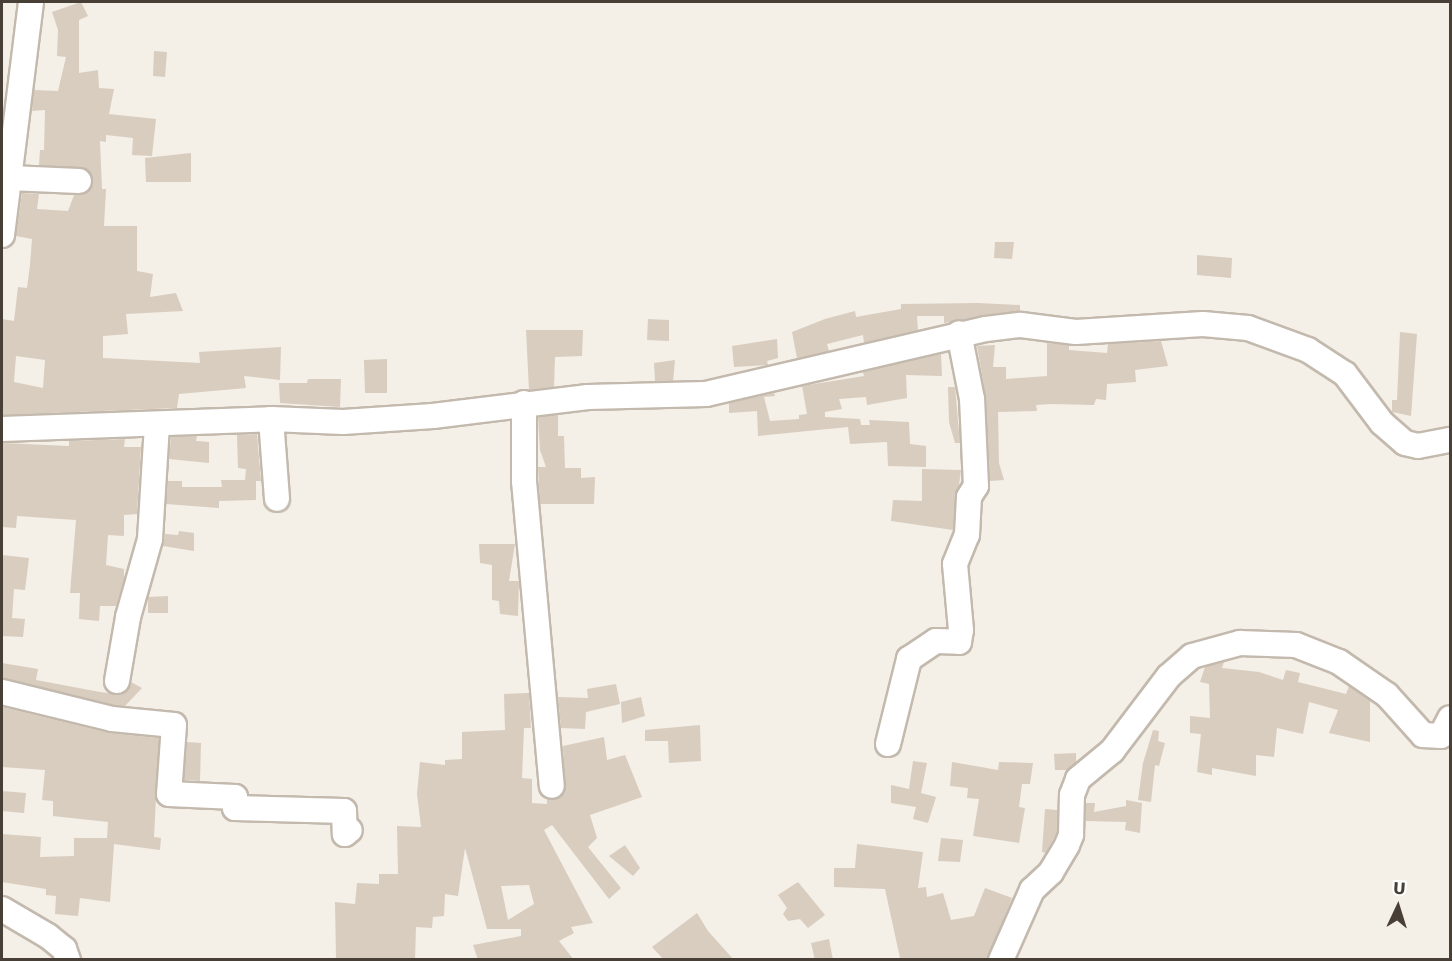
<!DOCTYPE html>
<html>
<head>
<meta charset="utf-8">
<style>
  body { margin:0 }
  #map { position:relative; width:1452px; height:961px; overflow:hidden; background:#f4efe7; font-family:"DejaVu Sans",sans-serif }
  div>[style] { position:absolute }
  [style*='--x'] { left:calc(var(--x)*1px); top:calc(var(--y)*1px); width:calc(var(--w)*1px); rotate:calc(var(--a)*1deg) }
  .building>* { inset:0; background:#d9cdbf }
  .roads { filter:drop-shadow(2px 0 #c3b9ad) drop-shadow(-2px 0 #c3b9ad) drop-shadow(0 2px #c3b9ad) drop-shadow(0 -2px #c3b9ad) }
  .minor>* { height:24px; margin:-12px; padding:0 12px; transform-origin:12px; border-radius:12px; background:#fff }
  span { translate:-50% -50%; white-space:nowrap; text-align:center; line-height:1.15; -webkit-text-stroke:5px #fff; paint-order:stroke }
  .frame { position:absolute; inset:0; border:3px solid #483f36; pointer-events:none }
  .north { position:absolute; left:1368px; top:877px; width:60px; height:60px; -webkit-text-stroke:4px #fff; paint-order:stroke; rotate:4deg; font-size:16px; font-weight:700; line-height:24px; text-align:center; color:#483f36 }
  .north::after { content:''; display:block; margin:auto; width:21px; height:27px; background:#483f36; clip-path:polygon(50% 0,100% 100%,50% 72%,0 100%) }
</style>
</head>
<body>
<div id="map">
  <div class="building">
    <i style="clip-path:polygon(evenodd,81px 2px,88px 16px,79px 20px,79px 73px,98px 70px,99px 88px,114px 89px,109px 114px,156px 119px,152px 156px,132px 155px,133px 138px,106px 135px,106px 142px,100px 141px,102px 189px,106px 189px,104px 226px,137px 226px,137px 271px,153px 274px,150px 297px,176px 293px,183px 311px,126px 314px,128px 334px,103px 336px,103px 358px,200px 363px,199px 352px,281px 347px,280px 380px,244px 376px,246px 388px,179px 394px,177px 408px,2px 415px,2px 319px,14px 321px,18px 287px,27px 288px,30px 265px,32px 239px,16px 236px,22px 193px,39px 194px,37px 209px,68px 211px,74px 195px,86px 193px,93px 182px,86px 169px,39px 165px,40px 150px,44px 150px,45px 110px,32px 111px,34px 90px,58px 91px,66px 57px,57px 56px,58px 30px,52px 12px,81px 2px,16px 356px,45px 360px,43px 388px,14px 382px,16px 356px)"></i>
    <i style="clip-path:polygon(154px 51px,167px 52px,165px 77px,153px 76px)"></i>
    <i style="clip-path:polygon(191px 153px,191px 182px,146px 182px,145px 158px)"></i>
    <i style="clip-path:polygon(995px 242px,1014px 242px,1012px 259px,994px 258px)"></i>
    <i style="clip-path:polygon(1197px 255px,1232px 258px,1231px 278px,1197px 275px)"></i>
    <i style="clip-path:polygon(978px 303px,1020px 305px,1020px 311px,944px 323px,944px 316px,917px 316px,918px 330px,864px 343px,863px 335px,827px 344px,829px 351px,797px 358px,792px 332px,825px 319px,855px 311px,856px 317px,901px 309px,901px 304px)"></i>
    <i style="clip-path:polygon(648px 319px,669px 320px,669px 341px,647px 340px)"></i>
    <i style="clip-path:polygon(526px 330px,583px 330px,582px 356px,555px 357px,554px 387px,529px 390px)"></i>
    <i style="clip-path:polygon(1400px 332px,1417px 334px,1411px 416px,1392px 412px,1392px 400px,1397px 400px)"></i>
    <i style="clip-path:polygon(777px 339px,778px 358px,767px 361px,768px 365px,734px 367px,732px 346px)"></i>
    <i style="clip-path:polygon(1161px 341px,1168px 366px,1135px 370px,1136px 382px,1107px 384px,1106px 400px,1096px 399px,1094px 405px,1052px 404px,1036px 405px,1037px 411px,998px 412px,999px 463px,1004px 480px,990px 481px,986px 398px,977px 346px,995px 345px,993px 367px,1006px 367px,1006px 379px,1047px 376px,1047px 343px,1069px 345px,1069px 350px,1107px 353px,1108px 344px)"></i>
    <i style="clip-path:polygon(941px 354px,942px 376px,906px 375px,907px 398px,867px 405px,866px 397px,839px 399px,842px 409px,825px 412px,825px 417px,860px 419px,861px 425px,870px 425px,869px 420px,909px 422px,910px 444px,926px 446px,926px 467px,888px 466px,887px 442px,850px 444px,848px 427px,758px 436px,757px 411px,729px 413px,729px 403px,774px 393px,775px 396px,764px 397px,770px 421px,799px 419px,799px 415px,807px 414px,802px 386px,864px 376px,863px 372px)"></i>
    <i style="clip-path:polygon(387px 359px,387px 393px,365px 393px,364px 360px)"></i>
    <i style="clip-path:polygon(675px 360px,673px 381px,655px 381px,654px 363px)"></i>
    <i style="clip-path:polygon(308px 379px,341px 379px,340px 407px,280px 403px,279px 383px,307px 383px)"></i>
    <i style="clip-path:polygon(948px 387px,955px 387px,960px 443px,955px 443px,949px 422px)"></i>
    <i style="clip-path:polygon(558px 415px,558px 436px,564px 436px,565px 468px,581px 468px,581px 478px,595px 477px,594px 504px,540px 504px,538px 467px,546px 467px,540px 450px,538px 417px)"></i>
    <i style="clip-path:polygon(257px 434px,261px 481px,256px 481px,256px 500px,219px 501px,219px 508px,166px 504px,168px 481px,182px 481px,182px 487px,222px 487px,221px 480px,245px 480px,246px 469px,238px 468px,237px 435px)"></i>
    <i style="clip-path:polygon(197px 436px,196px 441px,209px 442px,209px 463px,169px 459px,171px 437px)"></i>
    <i style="clip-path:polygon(125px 439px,124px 447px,141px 447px,137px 514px,124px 515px,124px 536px,108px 535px,106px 565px,124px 569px,124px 579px,116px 606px,100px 606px,99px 621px,79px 619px,80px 593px,70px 593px,76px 520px,17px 516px,16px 528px,2px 527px,2px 443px,69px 446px,69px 441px)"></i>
    <i style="clip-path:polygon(922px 469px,961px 470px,953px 530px,891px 521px,893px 500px,922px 501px)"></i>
    <i style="clip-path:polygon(179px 531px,194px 533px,194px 551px,163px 546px,165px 534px,178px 535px)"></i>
    <i style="clip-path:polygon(479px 544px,515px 544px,509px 581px,519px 581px,518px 616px,500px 614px,499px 601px,492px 600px,492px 565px,480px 563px)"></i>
    <i style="clip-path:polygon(2px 555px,29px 558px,25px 590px,14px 589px,12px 618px,25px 619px,23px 637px,2px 636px)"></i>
    <i style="clip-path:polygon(168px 596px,168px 613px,148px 613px,148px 597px)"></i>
    <i style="clip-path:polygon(1224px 662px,1222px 668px,1259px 672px,1283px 680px,1286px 670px,1300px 673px,1298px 682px,1346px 694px,1349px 686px,1370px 701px,1370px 742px,1329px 733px,1338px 710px,1309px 702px,1303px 734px,1277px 728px,1274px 757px,1256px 755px,1256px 776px,1212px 768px,1212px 775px,1197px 772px,1201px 734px,1190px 733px,1190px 716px,1210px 718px,1209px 684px,1200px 682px,1205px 667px)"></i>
    <i style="clip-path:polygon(2px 663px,38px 669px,36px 680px,100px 692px,121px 695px,131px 682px,142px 688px,125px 706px,114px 705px,2px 678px)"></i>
    <i style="clip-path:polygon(616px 684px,620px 704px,586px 712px,585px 729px,561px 728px,558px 697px,588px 698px,587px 689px)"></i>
    <i style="clip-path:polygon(evenodd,529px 693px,531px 728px,524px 728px,522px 778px,532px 779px,532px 803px,547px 804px,547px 799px,560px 798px,565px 792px,563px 746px,604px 737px,607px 760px,625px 755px,642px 797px,590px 815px,597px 838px,588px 847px,621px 888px,609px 899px,552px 825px,544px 830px,593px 923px,571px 927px,574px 933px,559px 941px,574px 960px,478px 960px,473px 945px,521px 936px,521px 929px,487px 929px,465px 848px,458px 896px,445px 894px,444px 916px,433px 917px,432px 928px,416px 927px,415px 960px,336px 960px,335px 902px,355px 904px,357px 883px,379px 884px,379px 874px,398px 874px,397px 826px,421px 827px,417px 794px,420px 762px,445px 765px,445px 760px,462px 759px,462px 732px,505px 730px,504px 694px,529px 693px,529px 885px,534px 904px,508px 920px,501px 886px,529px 885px)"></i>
    <i style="clip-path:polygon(641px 697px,645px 716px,622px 723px,621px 702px)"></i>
    <i style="clip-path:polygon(2px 707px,109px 733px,159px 738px,154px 837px,161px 838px,160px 850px,114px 844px,110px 902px,80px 898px,78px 916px,55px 914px,56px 896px,46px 895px,46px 889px,2px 882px,2px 834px,41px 837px,40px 857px,74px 856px,74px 838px,107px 838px,108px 822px,53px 816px,53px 801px,42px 800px,45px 770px,2px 767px)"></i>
    <i style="clip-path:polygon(700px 725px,701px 761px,669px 763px,668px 741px,645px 741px,645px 730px)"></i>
    <i style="clip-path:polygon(1153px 730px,1159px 731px,1158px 741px,1165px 743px,1159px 766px,1155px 765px,1151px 802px,1138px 800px,1143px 763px)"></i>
    <i style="clip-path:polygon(187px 742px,201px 743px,200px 781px,184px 780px)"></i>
    <i style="clip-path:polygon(1076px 753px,1076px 762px,1068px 770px,1055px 770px,1054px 754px)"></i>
    <i style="clip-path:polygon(913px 761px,927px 763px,921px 793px,936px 797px,928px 823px,913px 819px,916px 807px,891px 803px,891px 785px,909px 789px)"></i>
    <i style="clip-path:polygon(952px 762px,998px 770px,999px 762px,1033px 763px,1030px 784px,1022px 784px,1019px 807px,1025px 808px,1019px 843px,973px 836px,979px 799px,967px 798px,968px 788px,950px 786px)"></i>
    <i style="clip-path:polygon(2px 791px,26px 793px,24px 813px,2px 811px)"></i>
    <i style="clip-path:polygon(1126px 800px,1142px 803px,1140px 833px,1125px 830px,1126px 822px,1086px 821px,1086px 803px,1095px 803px,1094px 812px,1126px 806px)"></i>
    <i style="clip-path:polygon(1045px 809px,1057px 810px,1057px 832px,1046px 853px,1042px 852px)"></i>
    <i style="clip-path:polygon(941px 838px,963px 840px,960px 862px,938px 861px)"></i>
    <i style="clip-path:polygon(857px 844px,923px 852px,918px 888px,926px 887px,927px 897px,943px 893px,951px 920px,974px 916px,985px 888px,1012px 898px,987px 960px,900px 958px,885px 889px,834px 887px,834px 868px,855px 868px)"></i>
    <i style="clip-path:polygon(625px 845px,640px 868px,633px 876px,609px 856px)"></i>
    <i style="clip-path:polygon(798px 882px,825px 915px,808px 928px,800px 919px,788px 921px,783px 914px,787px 908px,778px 895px)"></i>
    <i style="clip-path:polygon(697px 913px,708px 931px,734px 960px,664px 960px,652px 947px)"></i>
    <i style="clip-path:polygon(829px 939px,833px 960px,815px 960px,811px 943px)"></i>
  </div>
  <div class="roads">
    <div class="minor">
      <i style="--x:9;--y:178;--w:70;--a:2.5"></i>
      <i style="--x:2;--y:235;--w:235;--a:-82.9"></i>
      <i style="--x:524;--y:403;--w:78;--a:90"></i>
      <i style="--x:524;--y:481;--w:306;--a:84.8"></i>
      <i style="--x:271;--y:419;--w:80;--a:85.7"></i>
      <i style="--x:2;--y:429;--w:269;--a:-2.1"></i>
      <i style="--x:271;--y:419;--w:72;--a:2.4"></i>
      <i style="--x:343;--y:422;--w:90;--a:-3.8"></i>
      <i style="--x:433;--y:416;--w:156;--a:-7"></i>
      <i style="--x:588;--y:397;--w:118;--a:-1.5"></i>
      <i style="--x:706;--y:394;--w:287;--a:-13.1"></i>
      <i style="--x:986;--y:329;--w:35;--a:-7"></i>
      <i style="--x:1021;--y:325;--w:55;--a:7.3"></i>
      <i style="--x:1076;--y:332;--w:127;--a:-3.6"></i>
      <i style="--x:1203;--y:324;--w:45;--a:5.1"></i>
      <i style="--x:1248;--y:328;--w:64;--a:20.1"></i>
      <i style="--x:1308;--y:350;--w:44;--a:33"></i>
      <i style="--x:1345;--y:374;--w:61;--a:52.9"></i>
      <i style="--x:1382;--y:423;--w:30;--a:41"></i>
      <i style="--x:1405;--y:443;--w:13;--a:13"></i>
      <i style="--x:1418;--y:446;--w:33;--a:-11"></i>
      <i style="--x:117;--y:681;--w:65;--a:-80.2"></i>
      <i style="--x:128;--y:617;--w:81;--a:-74.2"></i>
      <i style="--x:150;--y:539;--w:114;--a:-86.5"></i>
      <i style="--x:2;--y:692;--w:113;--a:13.8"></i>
      <i style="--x:112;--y:719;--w:62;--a:5.5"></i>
      <i style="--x:174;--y:725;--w:69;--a:94.1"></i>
      <i style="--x:169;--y:794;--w:66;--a:2.6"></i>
      <i style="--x:235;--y:797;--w:11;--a:90"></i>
      <i style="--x:235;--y:808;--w:109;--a:1.6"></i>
      <i style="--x:344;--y:811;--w:23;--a:88"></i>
      <i style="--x:345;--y:834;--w:6;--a:-39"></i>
      <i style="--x:888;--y:744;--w:88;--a:-76.1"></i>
      <i style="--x:909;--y:659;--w:32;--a:-34"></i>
      <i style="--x:936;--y:641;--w:23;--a:2"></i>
      <i style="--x:959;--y:642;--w:12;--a:-81"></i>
      <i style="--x:961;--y:630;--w:66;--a:-95.2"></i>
      <i style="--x:955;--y:564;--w:31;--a:-68"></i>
      <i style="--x:967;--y:535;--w:38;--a:-87"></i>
      <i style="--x:969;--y:497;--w:13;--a:-58"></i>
      <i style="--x:976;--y:486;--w:87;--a:-92.6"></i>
      <i style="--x:972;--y:399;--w:67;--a:-101.1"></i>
      <i style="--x:2;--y:909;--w:53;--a:30.4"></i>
      <i style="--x:48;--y:936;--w:21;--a:39"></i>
      <i style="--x:64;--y:949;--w:12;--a:70"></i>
      <i style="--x:1001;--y:960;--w:77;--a:-66.1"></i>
      <i style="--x:1032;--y:890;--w:26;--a:-43"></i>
      <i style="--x:1051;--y:872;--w:31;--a:-59"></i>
      <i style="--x:1067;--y:845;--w:11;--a:-68"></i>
      <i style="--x:1071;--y:835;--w:40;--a:-88.6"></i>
      <i style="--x:1072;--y:795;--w:17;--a:-69"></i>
      <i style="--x:1078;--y:779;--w:44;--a:-39.5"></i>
      <i style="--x:1112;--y:751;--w:94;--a:-52.8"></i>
      <i style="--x:1169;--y:676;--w:30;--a:-41"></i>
      <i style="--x:1192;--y:656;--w:50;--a:-15.2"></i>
      <i style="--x:1240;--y:643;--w:56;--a:2"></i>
      <i style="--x:1296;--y:645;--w:46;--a:21.6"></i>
      <i style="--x:1339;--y:662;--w:58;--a:34.5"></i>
      <i style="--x:1387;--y:695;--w:54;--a:48"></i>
      <i style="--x:1423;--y:735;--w:18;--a:3"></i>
      <i style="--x:1441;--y:736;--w:20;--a:-63"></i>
    </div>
  </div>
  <div class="frame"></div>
  <div class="north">U</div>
</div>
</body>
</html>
